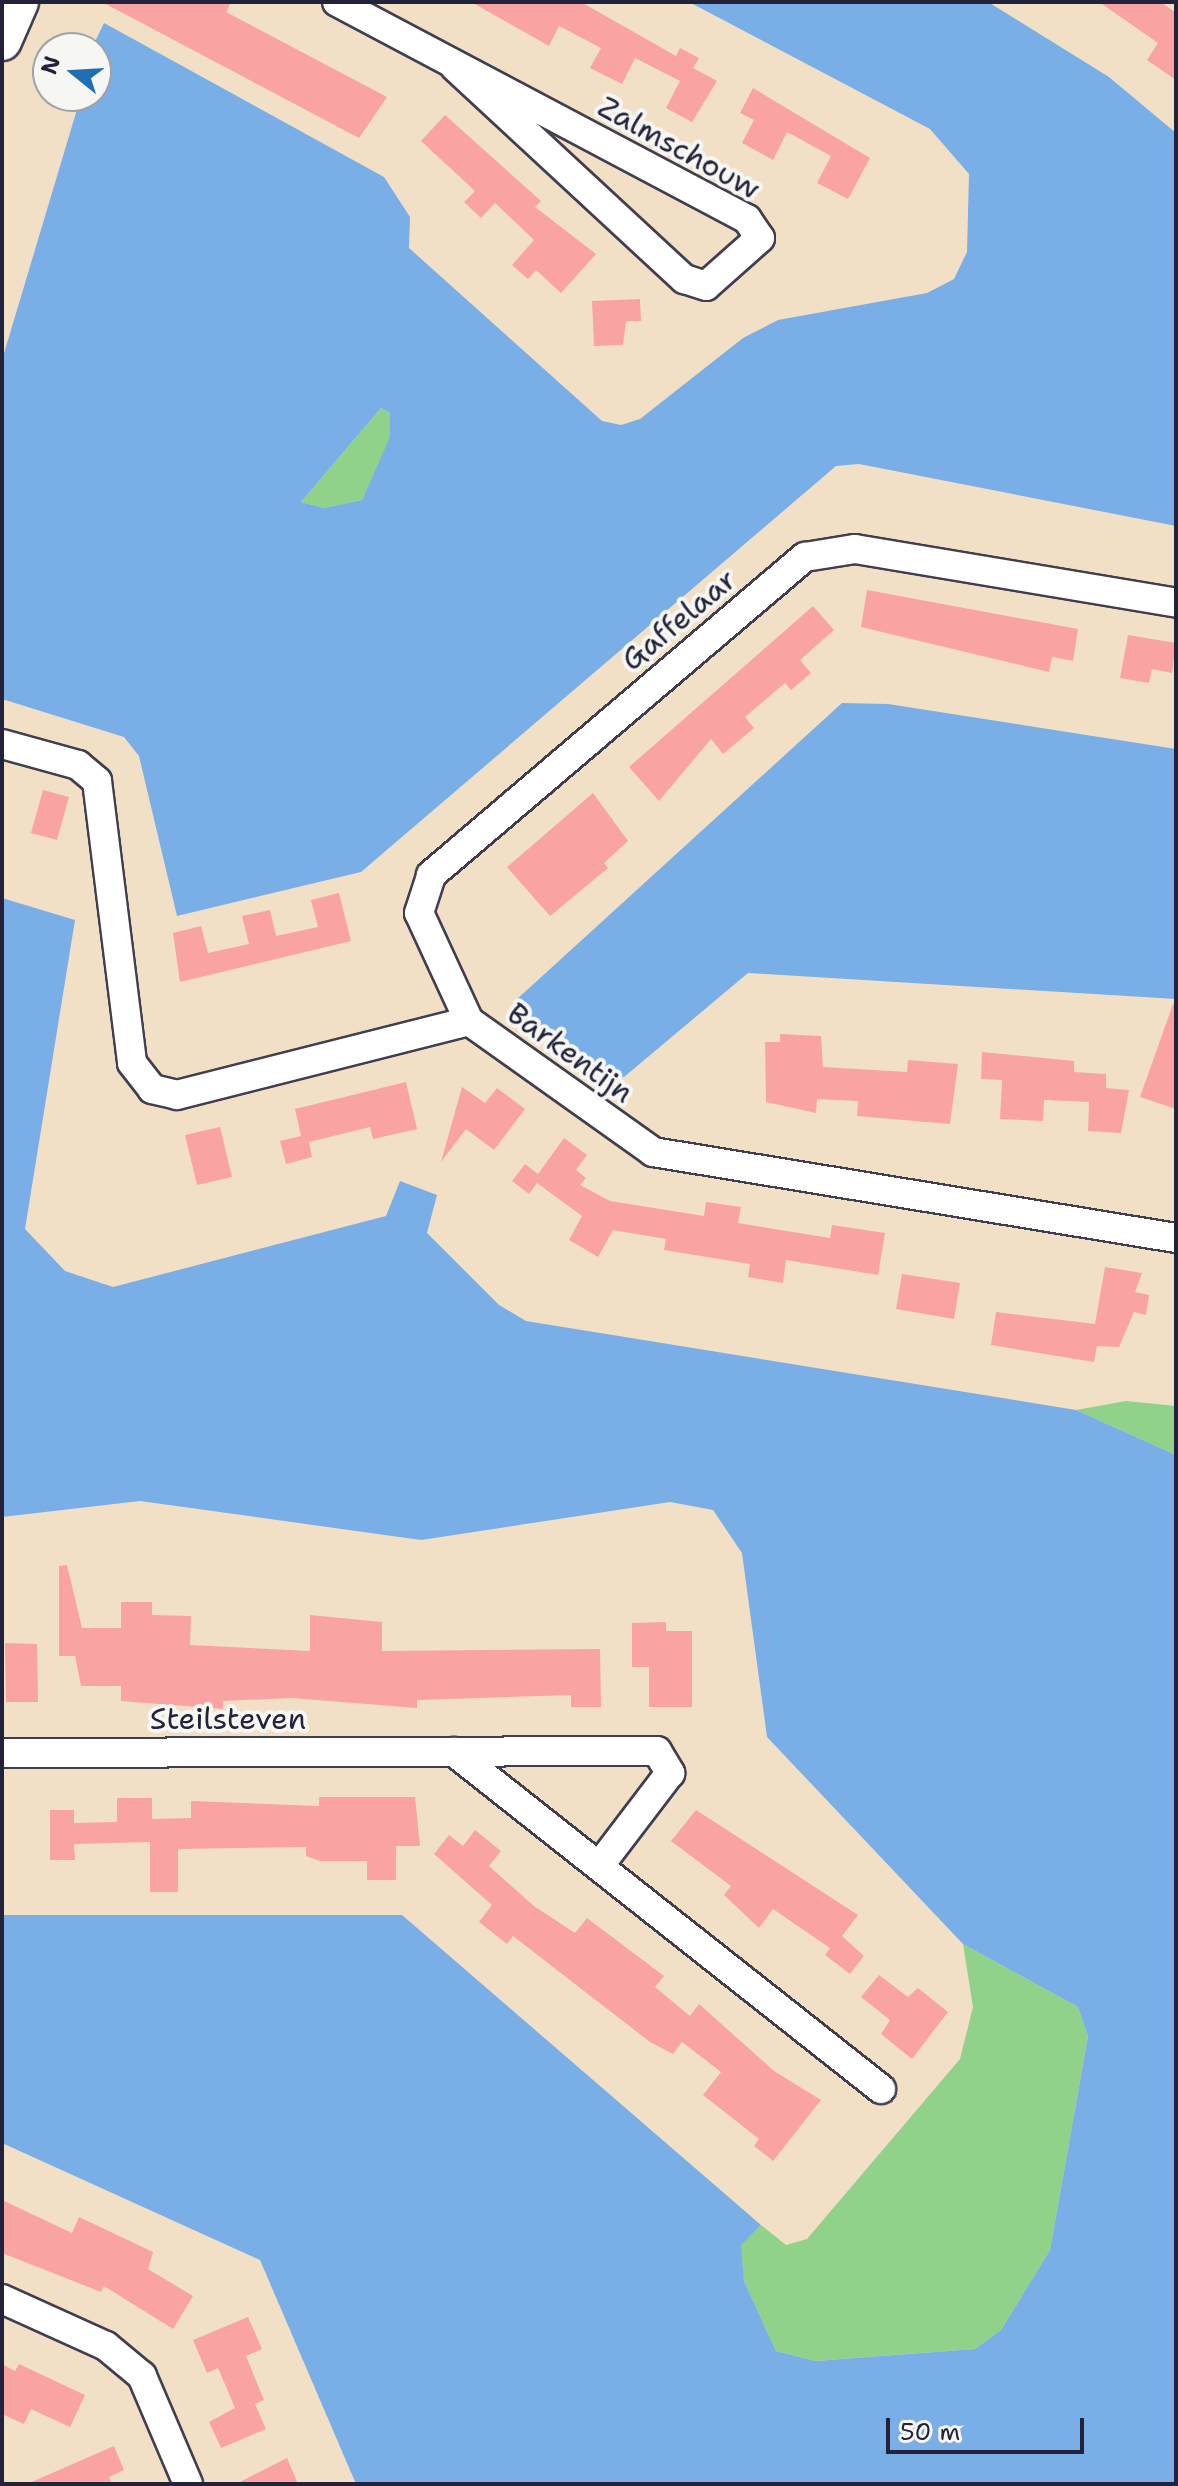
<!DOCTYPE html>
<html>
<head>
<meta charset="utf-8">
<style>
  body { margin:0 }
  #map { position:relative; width:1178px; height:2486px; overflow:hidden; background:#f2e0c6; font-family:"Shantell Sans",sans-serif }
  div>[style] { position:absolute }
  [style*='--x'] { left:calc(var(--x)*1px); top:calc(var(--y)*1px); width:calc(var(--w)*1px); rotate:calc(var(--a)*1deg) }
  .green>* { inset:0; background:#90d28a }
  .water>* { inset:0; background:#79aee7 }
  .building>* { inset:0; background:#f9a4a2 }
  .roads { filter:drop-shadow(2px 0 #413e50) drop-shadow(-2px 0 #413e50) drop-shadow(0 2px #413e50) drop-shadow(0 -2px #413e50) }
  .street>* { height:28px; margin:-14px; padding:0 14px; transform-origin:14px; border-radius:14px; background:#fff }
  .secondary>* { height:38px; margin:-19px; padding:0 19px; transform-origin:19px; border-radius:19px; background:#fff }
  span { translate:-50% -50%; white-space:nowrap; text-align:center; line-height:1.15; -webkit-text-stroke:8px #f6f6f2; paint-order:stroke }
  .street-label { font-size:30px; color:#22223b }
  .frame { position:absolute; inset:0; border:4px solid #22223b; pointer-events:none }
  .north { position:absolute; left:32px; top:32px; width:80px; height:80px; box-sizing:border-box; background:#f6f6f2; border:2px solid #a1a1a9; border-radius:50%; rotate:288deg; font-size:22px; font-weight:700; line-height:32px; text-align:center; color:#22223b }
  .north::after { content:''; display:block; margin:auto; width:28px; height:36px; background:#1f6fb2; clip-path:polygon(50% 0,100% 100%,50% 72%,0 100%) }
  .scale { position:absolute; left:886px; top:2418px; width:198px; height:36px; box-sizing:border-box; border:4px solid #22223b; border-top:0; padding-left:10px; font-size:24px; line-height:28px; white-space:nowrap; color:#22223b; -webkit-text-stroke:6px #f6f6f2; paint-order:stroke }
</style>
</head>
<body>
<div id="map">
  <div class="green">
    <i style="clip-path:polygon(381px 408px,390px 413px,391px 437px,362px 500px,324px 508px,301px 502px)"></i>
    <i style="clip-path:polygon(1126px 1401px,1176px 1406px,1176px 1455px,1076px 1410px)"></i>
    <i style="clip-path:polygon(963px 1944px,1078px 2007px,1088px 2036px,1050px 2250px,1001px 2330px,975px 2349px,814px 2361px,776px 2351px,744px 2281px,740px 2245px,761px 2225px,786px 2245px,807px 2239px,960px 2059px,973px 2007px)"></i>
  </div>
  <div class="water">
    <i style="clip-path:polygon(evenodd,689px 2px,988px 2px,1109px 77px,1176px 133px,1176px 526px,859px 464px,836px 466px,361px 872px,177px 916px,139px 756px,124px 737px,2px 699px,2px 360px,81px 96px,96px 96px,92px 48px,104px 23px,384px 177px,410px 217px,409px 248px,602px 421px,621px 425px,640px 419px,743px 338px,778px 320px,927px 293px,954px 279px,967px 252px,969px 174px,930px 129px,689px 2px,381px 408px,390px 413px,390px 437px,362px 500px,324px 508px,301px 502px,381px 408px)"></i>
    <i style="clip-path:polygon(842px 703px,888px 704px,1176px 749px,1176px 999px,748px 973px,624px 1077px,607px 1079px,518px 1012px,516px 1000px)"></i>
    <i style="clip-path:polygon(2px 898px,75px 920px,25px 1229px,65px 1271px,113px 1287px,386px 1216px,400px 1181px,437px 1195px,427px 1233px,499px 1305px,526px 1321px,1076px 1410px,1176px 1455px,1176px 2484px,356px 2484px,260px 2260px,2px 2143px,2px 1915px,402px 1915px,761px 2225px,741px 2245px,744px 2281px,776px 2351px,815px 2361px,975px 2349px,1001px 2330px,1050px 2250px,1088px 2036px,1078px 2007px,963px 1944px,767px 1737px,742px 1553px,713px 1510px,670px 1502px,421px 1540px,140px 1501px,2px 1517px)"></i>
  </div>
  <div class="building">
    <i style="clip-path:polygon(102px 2px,231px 2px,226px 12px,387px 97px,359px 138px)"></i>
    <i style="clip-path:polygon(471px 2px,581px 2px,676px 56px,680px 48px,699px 58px,693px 68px,717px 81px,692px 122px,666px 108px,680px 81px,635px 58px,622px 84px,590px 68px,601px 48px,559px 26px,549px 46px)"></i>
    <i style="clip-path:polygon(1099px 2px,1161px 2px,1176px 13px,1176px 80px,1147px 60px,1158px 43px)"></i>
    <i style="clip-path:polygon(753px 88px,870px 158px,848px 199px,817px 183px,831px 156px,787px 132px,773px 160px,742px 143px,754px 120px,740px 113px)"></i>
    <i style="clip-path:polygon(445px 115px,541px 201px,535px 207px,596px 254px,561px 293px,536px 270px,528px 279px,512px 265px,534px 240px,495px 203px,481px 218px,464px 202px,475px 191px,421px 141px)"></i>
    <i style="clip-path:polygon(640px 299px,641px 321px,626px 321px,623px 345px,594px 346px,592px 301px)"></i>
    <i style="clip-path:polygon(867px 590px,1078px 629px,1073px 661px,1052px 657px,1049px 672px,861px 627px)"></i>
    <i style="clip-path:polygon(813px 606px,834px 630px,800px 660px,811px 673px,791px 690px,785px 683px,745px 717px,754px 728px,723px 754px,711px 739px,659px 801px,629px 767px)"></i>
    <i style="clip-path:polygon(1128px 635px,1176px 643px,1172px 673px,1152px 669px,1149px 683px,1120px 678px)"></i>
    <i style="clip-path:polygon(43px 790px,69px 797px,57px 840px,31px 833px)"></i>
    <i style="clip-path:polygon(593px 793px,628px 841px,604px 863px,608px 868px,550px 916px,507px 867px)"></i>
    <i style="clip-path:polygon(339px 893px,351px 941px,180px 982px,173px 933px,201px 926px,208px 953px,249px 944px,242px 916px,270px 910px,276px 936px,318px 927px,311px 900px)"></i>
    <i style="clip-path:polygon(1173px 1004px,1176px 1004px,1176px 1109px,1140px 1097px)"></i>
    <i style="clip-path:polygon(780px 1034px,821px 1036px,823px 1067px,907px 1072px,908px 1060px,958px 1064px,950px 1124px,857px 1116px,858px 1101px,817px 1099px,816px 1113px,766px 1102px,765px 1042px,780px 1042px)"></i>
    <i style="clip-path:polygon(982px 1052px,1074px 1061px,1074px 1072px,1106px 1074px,1106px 1088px,1129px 1090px,1121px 1133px,1088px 1131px,1089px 1102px,1044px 1100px,1043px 1121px,1000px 1119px,1002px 1080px,981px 1079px)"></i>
    <i style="clip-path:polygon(406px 1082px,417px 1129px,373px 1139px,370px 1127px,309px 1142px,312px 1157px,286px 1164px,280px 1141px,301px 1136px,295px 1109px)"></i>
    <i style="clip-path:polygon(462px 1087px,485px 1103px,497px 1088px,525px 1109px,494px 1150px,466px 1129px,441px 1162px)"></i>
    <i style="clip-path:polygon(220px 1127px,232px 1177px,197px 1185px,185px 1135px)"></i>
    <i style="clip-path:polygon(564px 1138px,587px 1155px,576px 1170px,586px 1178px,580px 1185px,610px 1201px,704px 1216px,706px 1202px,741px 1207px,738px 1223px,830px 1238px,832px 1225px,885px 1233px,878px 1275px,786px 1260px,783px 1283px,748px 1277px,750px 1264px,664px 1250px,666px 1239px,613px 1230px,598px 1257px,569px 1240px,582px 1216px,537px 1183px,529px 1194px,512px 1181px,525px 1164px,538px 1174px)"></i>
    <i style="clip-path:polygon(1105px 1267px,1142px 1273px,1135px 1292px,1149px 1295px,1146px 1315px,1134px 1312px,1119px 1347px,1097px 1346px,1094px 1362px,991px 1345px,996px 1312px,1095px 1324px)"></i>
    <i style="clip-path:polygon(902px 1274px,960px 1283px,954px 1319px,896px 1309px)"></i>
    <i style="clip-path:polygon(67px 1565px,82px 1628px,121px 1628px,121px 1602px,152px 1602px,152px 1615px,191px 1616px,190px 1645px,310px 1651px,310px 1615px,382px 1622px,382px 1651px,600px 1649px,601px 1707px,571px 1707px,571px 1695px,417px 1700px,417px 1708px,292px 1698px,223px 1701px,223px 1709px,121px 1701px,121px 1686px,81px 1686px,75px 1656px,59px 1656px,59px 1566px)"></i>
    <i style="clip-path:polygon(666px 1622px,666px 1631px,692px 1631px,692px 1707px,649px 1707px,649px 1667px,632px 1667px,632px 1623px)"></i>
    <i style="clip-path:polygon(5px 1643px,37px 1644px,38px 1702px,6px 1702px)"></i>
    <i style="clip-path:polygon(319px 1797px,415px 1797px,420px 1846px,396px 1846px,396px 1880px,367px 1880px,367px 1861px,320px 1861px,306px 1856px,306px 1847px,178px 1849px,178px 1892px,150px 1892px,150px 1842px,74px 1844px,75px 1860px,50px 1860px,50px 1810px,74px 1810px,74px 1823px,117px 1822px,117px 1798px,152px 1798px,152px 1819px,191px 1818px,191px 1801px,319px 1806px)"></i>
    <i style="clip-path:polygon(696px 1810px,858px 1915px,842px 1936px,864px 1956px,850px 1974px,825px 1955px,830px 1948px,773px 1909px,759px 1928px,724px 1895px,731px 1886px,671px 1841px)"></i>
    <i style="clip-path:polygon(475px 1830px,501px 1851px,489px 1866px,534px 1906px,575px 1933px,587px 1918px,664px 1976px,655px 1987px,690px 2016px,699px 2004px,774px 2071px,821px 2100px,773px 2161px,754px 2146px,759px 2139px,703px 2095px,721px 2072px,682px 2042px,673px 2054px,650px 2042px,513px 1936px,507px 1944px,479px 1922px,492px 1905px,434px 1854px,449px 1835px,463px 1846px)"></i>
    <i style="clip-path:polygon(879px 1975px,908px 1997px,918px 1988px,948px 2012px,912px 2059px,881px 2034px,890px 2020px,861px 1997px)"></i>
    <i style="clip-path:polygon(2px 2200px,72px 2233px,79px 2217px,153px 2252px,148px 2269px,193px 2296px,173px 2329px,104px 2286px,101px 2292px,2px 2253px)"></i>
    <i style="clip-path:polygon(248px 2317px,262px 2349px,246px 2356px,264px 2400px,255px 2404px,266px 2429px,221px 2448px,209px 2422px,235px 2408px,218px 2368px,207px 2373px,193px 2340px)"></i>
    <i style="clip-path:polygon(2px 2364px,15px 2371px,19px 2364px,85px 2395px,70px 2427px,31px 2409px,24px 2424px,2px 2414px)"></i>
    <i style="clip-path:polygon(114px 2446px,124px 2470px,109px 2477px,112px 2484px,27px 2484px)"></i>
    <i style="clip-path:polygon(287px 2458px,298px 2484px,236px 2484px)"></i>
  </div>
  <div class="roads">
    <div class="street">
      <i style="--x:337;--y:2;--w:464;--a:27.9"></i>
      <i style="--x:747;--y:219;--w:23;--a:56"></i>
      <i style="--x:760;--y:238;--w:72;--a:138.4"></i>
      <i style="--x:706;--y:286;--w:23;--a:-162"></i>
      <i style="--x:684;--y:279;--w:312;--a:-137.2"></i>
      <i style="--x:2;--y:744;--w:79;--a:15.4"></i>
      <i style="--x:78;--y:765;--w:25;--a:40"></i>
      <i style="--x:97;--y:781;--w:284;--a:82.9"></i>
      <i style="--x:132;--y:1063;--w:33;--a:52"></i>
      <i style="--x:152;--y:1089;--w:26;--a:13"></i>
      <i style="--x:177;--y:1095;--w:301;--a:-14.2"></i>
      <i style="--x:469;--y:1021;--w:226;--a:35.4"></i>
      <i style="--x:653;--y:1152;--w:530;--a:9.34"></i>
      <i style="--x:469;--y:1021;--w:119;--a:-114.8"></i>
      <i style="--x:419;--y:913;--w:40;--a:-72"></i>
      <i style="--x:431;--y:875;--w:491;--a:-40.4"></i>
      <i style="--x:805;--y:557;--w:51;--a:-9.1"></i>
      <i style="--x:855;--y:549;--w:326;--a:9.5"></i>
      <i style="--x:454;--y:1752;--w:544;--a:38.28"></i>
      <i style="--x:2;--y:1753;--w:655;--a:-0.17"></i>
      <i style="--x:657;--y:1751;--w:26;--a:59"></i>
      <i style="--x:670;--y:1773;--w:116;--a:127.3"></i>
      <i style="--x:2;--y:2299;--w:114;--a:24.3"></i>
      <i style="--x:106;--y:2346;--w:47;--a:39.8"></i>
      <i style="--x:142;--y:2376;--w:117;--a:66.9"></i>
    </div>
    <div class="secondary">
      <i style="--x:2;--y:41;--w:43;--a:-66.4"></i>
    </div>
  </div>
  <div class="street-label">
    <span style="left:679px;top:148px;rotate:29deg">Zalmschouw</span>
    <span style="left:679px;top:620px;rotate:-40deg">Gaffelaar</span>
    <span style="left:570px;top:1053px;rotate:36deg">Barkentijn</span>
    <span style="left:228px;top:1719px">Steilsteven</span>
  </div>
  <div class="frame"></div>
  <div class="north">N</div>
  <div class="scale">50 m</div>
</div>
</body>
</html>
